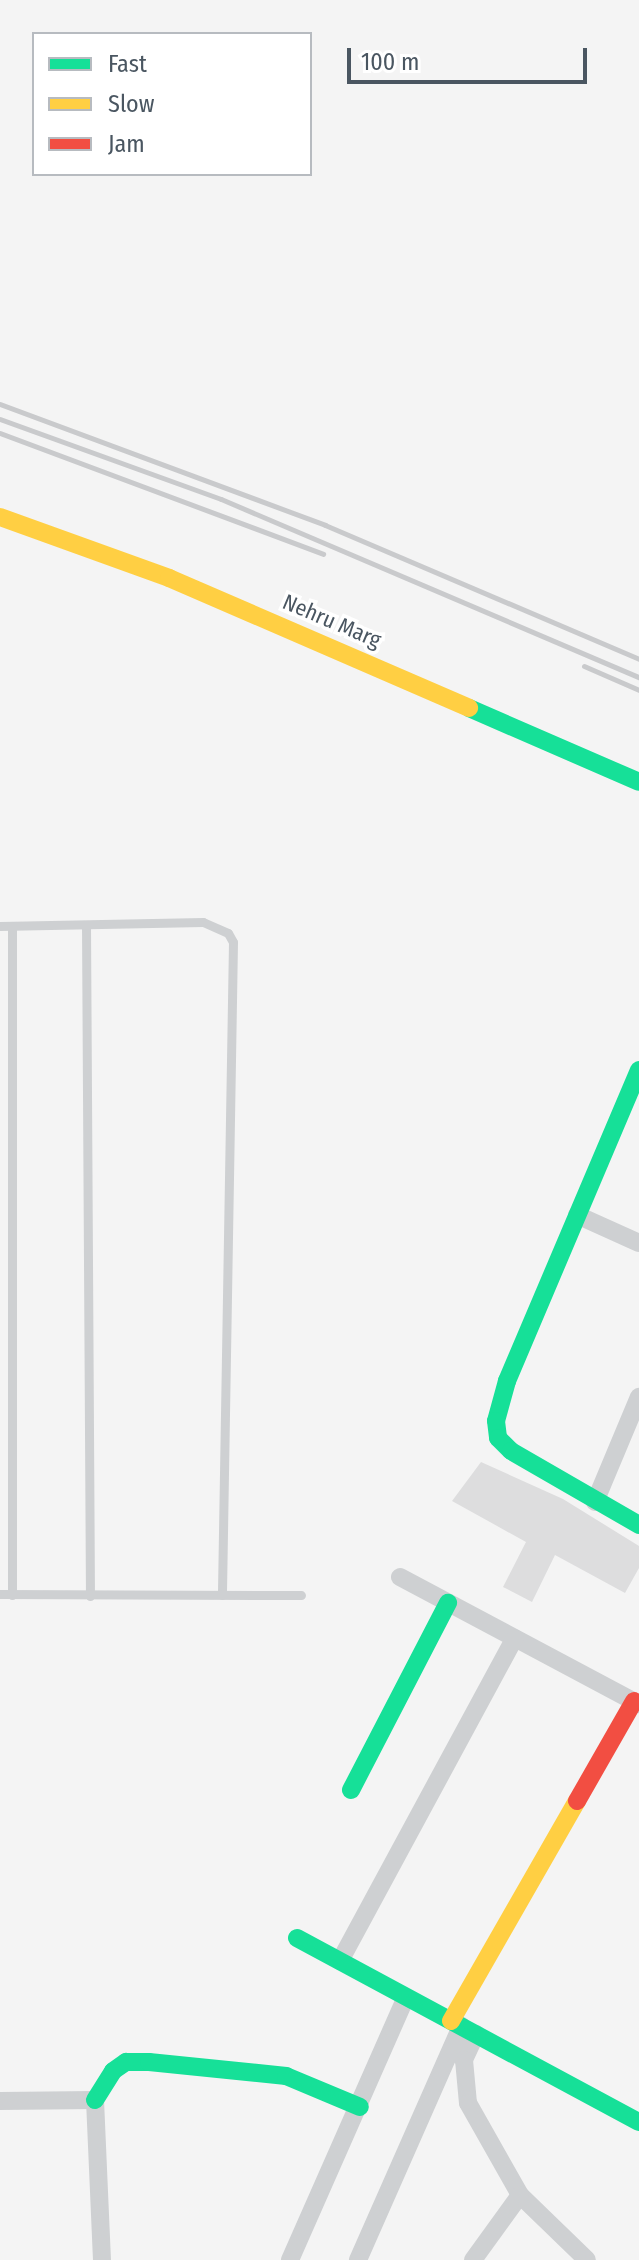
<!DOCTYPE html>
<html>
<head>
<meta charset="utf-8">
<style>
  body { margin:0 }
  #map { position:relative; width:639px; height:2260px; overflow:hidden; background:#f4f4f4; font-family:"Fira Sans Condensed",sans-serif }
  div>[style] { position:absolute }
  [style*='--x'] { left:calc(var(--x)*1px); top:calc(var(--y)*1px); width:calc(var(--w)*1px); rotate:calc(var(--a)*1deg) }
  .building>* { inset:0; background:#ddddde }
  .lane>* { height:9px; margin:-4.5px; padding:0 4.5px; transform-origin:4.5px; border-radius:4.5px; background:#ced0d2 }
  .street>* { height:18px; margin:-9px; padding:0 9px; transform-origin:9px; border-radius:9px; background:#ced0d2 }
  .fast>* { height:18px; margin:-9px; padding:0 9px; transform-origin:9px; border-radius:9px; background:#16e098 }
  .slow>* { height:18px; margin:-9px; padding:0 9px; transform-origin:9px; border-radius:9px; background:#ffcf43 }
  .jam>* { height:18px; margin:-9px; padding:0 9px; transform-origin:9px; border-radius:9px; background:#f24e42 }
  .rail>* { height:5px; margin:-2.5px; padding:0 2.5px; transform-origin:2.5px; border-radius:2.5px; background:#c9cacc }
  span { translate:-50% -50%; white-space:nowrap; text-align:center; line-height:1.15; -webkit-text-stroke:7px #fff; paint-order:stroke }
  .street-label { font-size:22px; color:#4a5661 }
  .legend { position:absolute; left:32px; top:32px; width:280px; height:144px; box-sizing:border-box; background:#fff; border:2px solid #b7bbc0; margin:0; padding:10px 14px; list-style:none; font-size:24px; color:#4a5661 }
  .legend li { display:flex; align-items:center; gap:16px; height:40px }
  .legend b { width:40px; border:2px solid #b7bbc0 }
  .scale { position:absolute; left:347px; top:48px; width:240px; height:36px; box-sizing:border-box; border:4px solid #4a5661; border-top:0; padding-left:10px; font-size:24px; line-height:28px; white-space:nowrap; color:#4a5661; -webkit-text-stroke:6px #fff; paint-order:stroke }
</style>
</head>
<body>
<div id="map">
  <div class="building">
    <i style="clip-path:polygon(481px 1462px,563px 1499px,639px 1546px,639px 1568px,625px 1593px,555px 1555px,532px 1602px,503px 1587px,526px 1542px,452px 1501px)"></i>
  </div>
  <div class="lane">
    <i style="--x:86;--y:925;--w:671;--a:89.66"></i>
    <i style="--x:0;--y:926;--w:203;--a:-1.1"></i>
    <i style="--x:203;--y:922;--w:27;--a:24"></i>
    <i style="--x:228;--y:933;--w:10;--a:61"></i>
    <i style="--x:233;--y:942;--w:653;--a:90.97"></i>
    <i style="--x:0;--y:1594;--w:301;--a:0.2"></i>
    <i style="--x:12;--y:1595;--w:669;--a:-90"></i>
  </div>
  <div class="street">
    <i style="--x:577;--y:1215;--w:68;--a:24.3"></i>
    <i style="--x:595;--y:1502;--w:114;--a:-67.3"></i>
    <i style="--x:400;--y:1577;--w:271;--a:28"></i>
    <i style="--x:340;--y:1961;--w:367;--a:-61.6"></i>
    <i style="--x:476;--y:2034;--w:29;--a:115"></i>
    <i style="--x:464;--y:2060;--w:43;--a:84.7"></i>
    <i style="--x:468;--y:2103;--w:106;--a:60.5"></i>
    <i style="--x:520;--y:2195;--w:93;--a:44.1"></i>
    <i style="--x:0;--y:2101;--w:95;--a:-0.6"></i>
    <i style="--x:95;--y:2100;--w:160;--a:87.5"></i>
    <i style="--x:290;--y:2260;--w:287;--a:-66.2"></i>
    <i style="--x:358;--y:2260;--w:256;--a:-66.2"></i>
    <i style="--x:473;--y:2260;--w:80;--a:-54.1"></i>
  </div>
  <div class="fast">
    <i style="--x:469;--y:708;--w:185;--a:23.5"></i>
    <i style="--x:639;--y:1070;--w:338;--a:113"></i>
    <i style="--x:507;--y:1381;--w:41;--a:105.4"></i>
    <i style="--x:496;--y:1421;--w:17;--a:83"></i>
    <i style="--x:498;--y:1438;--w:18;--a:45"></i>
    <i style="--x:511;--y:1451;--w:148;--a:30"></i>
    <i style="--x:351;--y:1790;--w:211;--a:-62.6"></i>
    <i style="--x:297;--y:1938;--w:388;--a:28.3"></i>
    <i style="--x:95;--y:2100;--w:34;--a:-58"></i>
    <i style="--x:113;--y:2071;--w:16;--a:-35"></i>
    <i style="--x:126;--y:2062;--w:23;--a:0"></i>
    <i style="--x:149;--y:2062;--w:138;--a:5.8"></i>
    <i style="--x:286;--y:2076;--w:80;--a:22.7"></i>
  </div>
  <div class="slow">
    <i style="--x:0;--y:517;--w:180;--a:19.8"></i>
    <i style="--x:169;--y:578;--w:327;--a:23.4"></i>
    <i style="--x:451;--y:2021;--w:254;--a:-60.2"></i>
  </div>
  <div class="jam">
    <i style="--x:577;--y:1801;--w:115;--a:-60.3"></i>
  </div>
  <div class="rail">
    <i style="--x:0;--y:404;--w:347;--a:20.4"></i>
    <i style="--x:325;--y:525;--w:341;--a:23.1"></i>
    <i style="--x:0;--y:419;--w:235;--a:19.9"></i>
    <i style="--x:221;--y:499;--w:454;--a:23.1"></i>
    <i style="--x:0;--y:433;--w:345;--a:20.5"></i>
    <i style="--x:584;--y:666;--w:60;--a:23.6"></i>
  </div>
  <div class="street-label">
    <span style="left:332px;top:621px;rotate:23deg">Nehru Marg</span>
  </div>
  <ul class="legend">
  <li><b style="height:10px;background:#16e098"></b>Fast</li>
  <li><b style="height:10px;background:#ffcf43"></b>Slow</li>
  <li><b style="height:10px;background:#f24e42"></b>Jam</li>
  </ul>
  <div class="scale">100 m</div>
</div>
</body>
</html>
